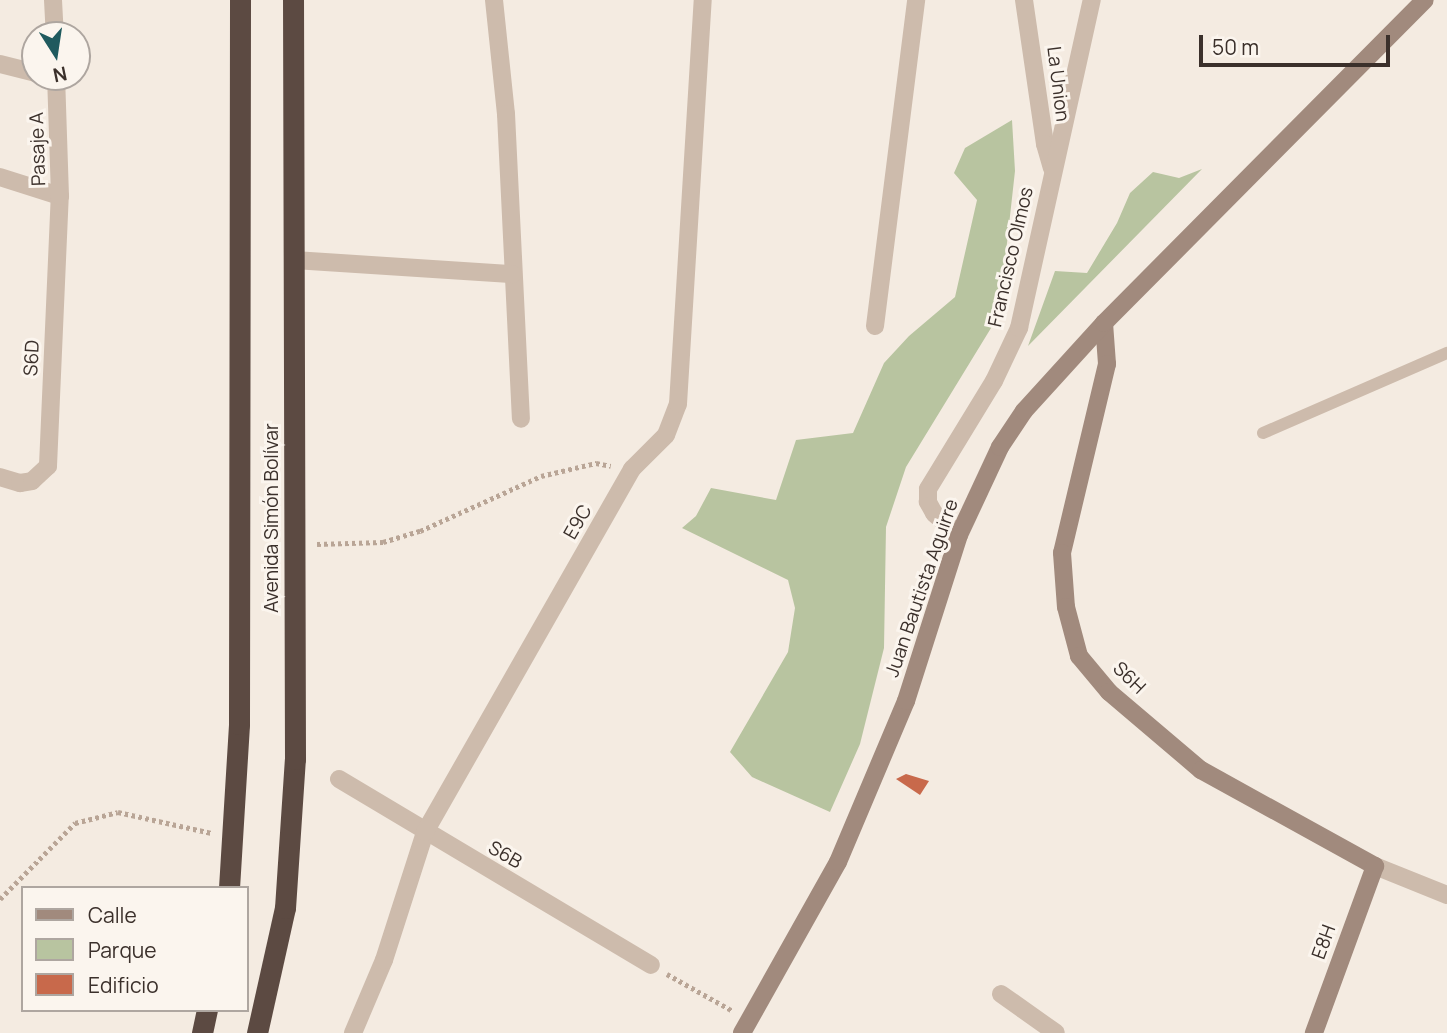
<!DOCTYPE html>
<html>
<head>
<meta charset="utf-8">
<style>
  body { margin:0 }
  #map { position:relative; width:1447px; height:1033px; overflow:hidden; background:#f4ebe1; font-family:Manrope,sans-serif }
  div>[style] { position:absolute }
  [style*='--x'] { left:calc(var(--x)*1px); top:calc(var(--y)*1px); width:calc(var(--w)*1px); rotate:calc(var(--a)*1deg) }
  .green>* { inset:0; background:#b8c4a0 }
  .building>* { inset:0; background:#c8694b }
  .path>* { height:4.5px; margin-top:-2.25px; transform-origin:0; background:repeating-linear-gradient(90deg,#b9a596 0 3.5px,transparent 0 7px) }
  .lane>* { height:12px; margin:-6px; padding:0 6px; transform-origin:6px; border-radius:6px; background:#cdbbac }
  .street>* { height:18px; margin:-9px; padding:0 9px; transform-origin:9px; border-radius:9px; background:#cdbbac }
  .secondary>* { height:18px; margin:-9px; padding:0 9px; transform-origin:9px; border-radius:9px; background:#a18a7d }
  .highway>* { height:21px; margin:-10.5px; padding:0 10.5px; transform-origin:10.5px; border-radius:10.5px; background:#5c4a42 }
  span { translate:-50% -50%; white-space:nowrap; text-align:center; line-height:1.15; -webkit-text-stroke:6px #fbf5ee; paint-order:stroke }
  .street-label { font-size:19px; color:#3b302b }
  .legend { position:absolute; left:21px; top:886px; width:228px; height:126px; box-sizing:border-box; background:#fbf5ee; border:2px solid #aea6a0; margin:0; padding:9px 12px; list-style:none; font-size:21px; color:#3b302b }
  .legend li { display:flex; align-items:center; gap:14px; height:35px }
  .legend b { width:35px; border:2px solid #aea6a0 }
  .north { position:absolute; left:21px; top:21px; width:70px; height:70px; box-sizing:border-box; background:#fbf5ee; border:2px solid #aea6a0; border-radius:50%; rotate:168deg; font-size:19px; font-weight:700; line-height:28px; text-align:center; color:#3b302b }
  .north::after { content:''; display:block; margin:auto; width:24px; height:32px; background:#1f5a5e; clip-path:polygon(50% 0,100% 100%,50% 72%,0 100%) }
  .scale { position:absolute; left:1199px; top:35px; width:191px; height:32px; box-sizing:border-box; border:4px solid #3b302b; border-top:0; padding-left:9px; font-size:21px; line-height:24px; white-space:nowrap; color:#3b302b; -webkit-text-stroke:5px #fbf5ee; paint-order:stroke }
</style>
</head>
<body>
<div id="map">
  <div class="green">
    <i style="clip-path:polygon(1012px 120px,1015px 171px,999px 315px,906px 467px,886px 527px,884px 648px,860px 744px,830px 812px,752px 777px,730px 752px,788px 652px,795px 608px,788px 580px,682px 528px,696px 516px,711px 488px,776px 500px,796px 440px,853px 433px,884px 363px,909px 336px,955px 297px,977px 200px,954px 173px,965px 148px)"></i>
    <i style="clip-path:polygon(1202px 169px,1028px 346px,1055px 271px,1087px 273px,1117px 223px,1130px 193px,1153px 172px,1179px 178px)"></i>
  </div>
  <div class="building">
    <i style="clip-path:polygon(906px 774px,929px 781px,920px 795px,896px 779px)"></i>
  </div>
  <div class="path">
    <i style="--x:317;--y:544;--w:66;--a:-1.7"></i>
    <i style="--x:383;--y:542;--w:39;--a:-17"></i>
    <i style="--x:420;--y:531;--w:133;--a:-24.4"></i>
    <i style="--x:541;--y:476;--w:57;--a:-13.3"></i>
    <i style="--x:596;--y:463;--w:15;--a:11"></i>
    <i style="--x:0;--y:899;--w:107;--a:-45.4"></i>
    <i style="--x:75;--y:823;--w:44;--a:-14.3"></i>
    <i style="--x:118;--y:812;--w:96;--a:12.6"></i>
    <i style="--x:667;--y:974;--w:76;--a:29.3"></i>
  </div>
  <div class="lane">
    <i style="--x:1263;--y:433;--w:201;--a:-23.5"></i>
  </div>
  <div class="street">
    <i style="--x:53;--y:0;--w:35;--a:87"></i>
    <i style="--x:494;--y:0;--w:115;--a:84"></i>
    <i style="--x:506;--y:114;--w:305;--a:87.2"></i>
    <i style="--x:1024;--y:0;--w:146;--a:81.7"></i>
    <i style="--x:1045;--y:144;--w:25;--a:74"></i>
    <i style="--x:0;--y:64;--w:36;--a:14"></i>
    <i style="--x:0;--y:177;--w:63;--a:17.6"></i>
    <i style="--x:294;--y:260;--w:219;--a:3.7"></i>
    <i style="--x:875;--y:326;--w:329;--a:-82.8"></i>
    <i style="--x:0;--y:477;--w:21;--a:17"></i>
    <i style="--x:20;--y:483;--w:12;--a:-9"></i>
    <i style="--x:32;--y:481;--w:22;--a:-43"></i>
    <i style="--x:48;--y:466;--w:270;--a:-87.5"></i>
    <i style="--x:60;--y:196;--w:119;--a:-91.9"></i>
    <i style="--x:959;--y:535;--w:33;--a:-139"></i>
    <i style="--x:934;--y:513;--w:13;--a:-119"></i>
    <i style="--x:928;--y:502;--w:13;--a:-90"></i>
    <i style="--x:928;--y:489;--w:127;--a:-58.6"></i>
    <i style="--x:994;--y:381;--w:59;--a:-64.7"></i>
    <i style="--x:1019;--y:328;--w:336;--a:-77.5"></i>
    <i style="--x:339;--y:779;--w:363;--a:30.8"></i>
    <i style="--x:1375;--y:866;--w:78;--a:21.9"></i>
    <i style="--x:1001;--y:994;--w:67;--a:35.3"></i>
    <i style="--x:353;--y:1033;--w:79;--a:-67"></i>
    <i style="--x:384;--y:960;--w:134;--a:-72.2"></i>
    <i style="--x:425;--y:832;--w:418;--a:-60.3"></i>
    <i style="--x:632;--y:469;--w:48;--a:-45"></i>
    <i style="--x:666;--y:435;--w:33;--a:-69"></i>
    <i style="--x:678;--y:404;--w:405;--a:-86.5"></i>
  </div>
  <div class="secondary">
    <i style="--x:1104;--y:323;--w:41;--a:85.8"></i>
    <i style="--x:1107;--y:364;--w:194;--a:103.4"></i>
    <i style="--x:1062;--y:553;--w:54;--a:85.8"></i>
    <i style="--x:1066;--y:607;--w:51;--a:75.1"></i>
    <i style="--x:1079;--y:656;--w:47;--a:50.2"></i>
    <i style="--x:1109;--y:692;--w:121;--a:40.3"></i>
    <i style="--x:1201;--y:770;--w:199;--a:28.9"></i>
    <i style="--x:1375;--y:866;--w:178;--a:110.1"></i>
    <i style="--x:742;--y:1033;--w:196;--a:-60.7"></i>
    <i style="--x:838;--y:862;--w:175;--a:-67.1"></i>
    <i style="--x:906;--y:701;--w:174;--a:-72.3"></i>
    <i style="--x:959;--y:535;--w:97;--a:-65"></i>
    <i style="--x:1000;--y:447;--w:43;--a:-56.3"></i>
    <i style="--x:1024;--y:411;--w:119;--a:-47.7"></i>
    <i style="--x:1104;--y:323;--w:455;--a:-45.2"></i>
  </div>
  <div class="highway">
    <i style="--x:229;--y:888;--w:164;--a:-86.5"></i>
    <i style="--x:239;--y:724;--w:724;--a:-89.92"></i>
    <i style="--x:202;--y:1033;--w:24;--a:-78"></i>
    <i style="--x:257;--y:1033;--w:128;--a:-77.4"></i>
    <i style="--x:285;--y:908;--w:149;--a:-86.2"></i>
    <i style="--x:295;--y:759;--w:759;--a:-90.15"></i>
  </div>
  <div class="street-label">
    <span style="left:1058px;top:84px;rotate:83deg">La Union</span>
    <span style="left:38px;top:149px;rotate:-92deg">Pasaje A</span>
    <span style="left:1011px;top:257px;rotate:-77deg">Francisco Olmos</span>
    <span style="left:32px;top:358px;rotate:-87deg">S6D</span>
    <span style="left:272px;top:518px;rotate:-90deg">Avenida Simón Bolívar</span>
    <span style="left:578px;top:522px;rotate:-60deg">E9C</span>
    <span style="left:922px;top:588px;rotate:-71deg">Juan Bautista Aguirre</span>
    <span style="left:1129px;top:678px;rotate:44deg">S6H</span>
    <span style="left:505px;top:855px;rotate:30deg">S6B</span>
    <span style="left:1324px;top:942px;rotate:-70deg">E8H</span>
  </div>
  <ul class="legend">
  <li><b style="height:9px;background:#a18a7d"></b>Calle</li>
  <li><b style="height:19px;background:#b8c4a0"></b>Parque</li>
  <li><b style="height:19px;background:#c8694b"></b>Edificio</li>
  </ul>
  <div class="north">N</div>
  <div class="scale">50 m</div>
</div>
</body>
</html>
